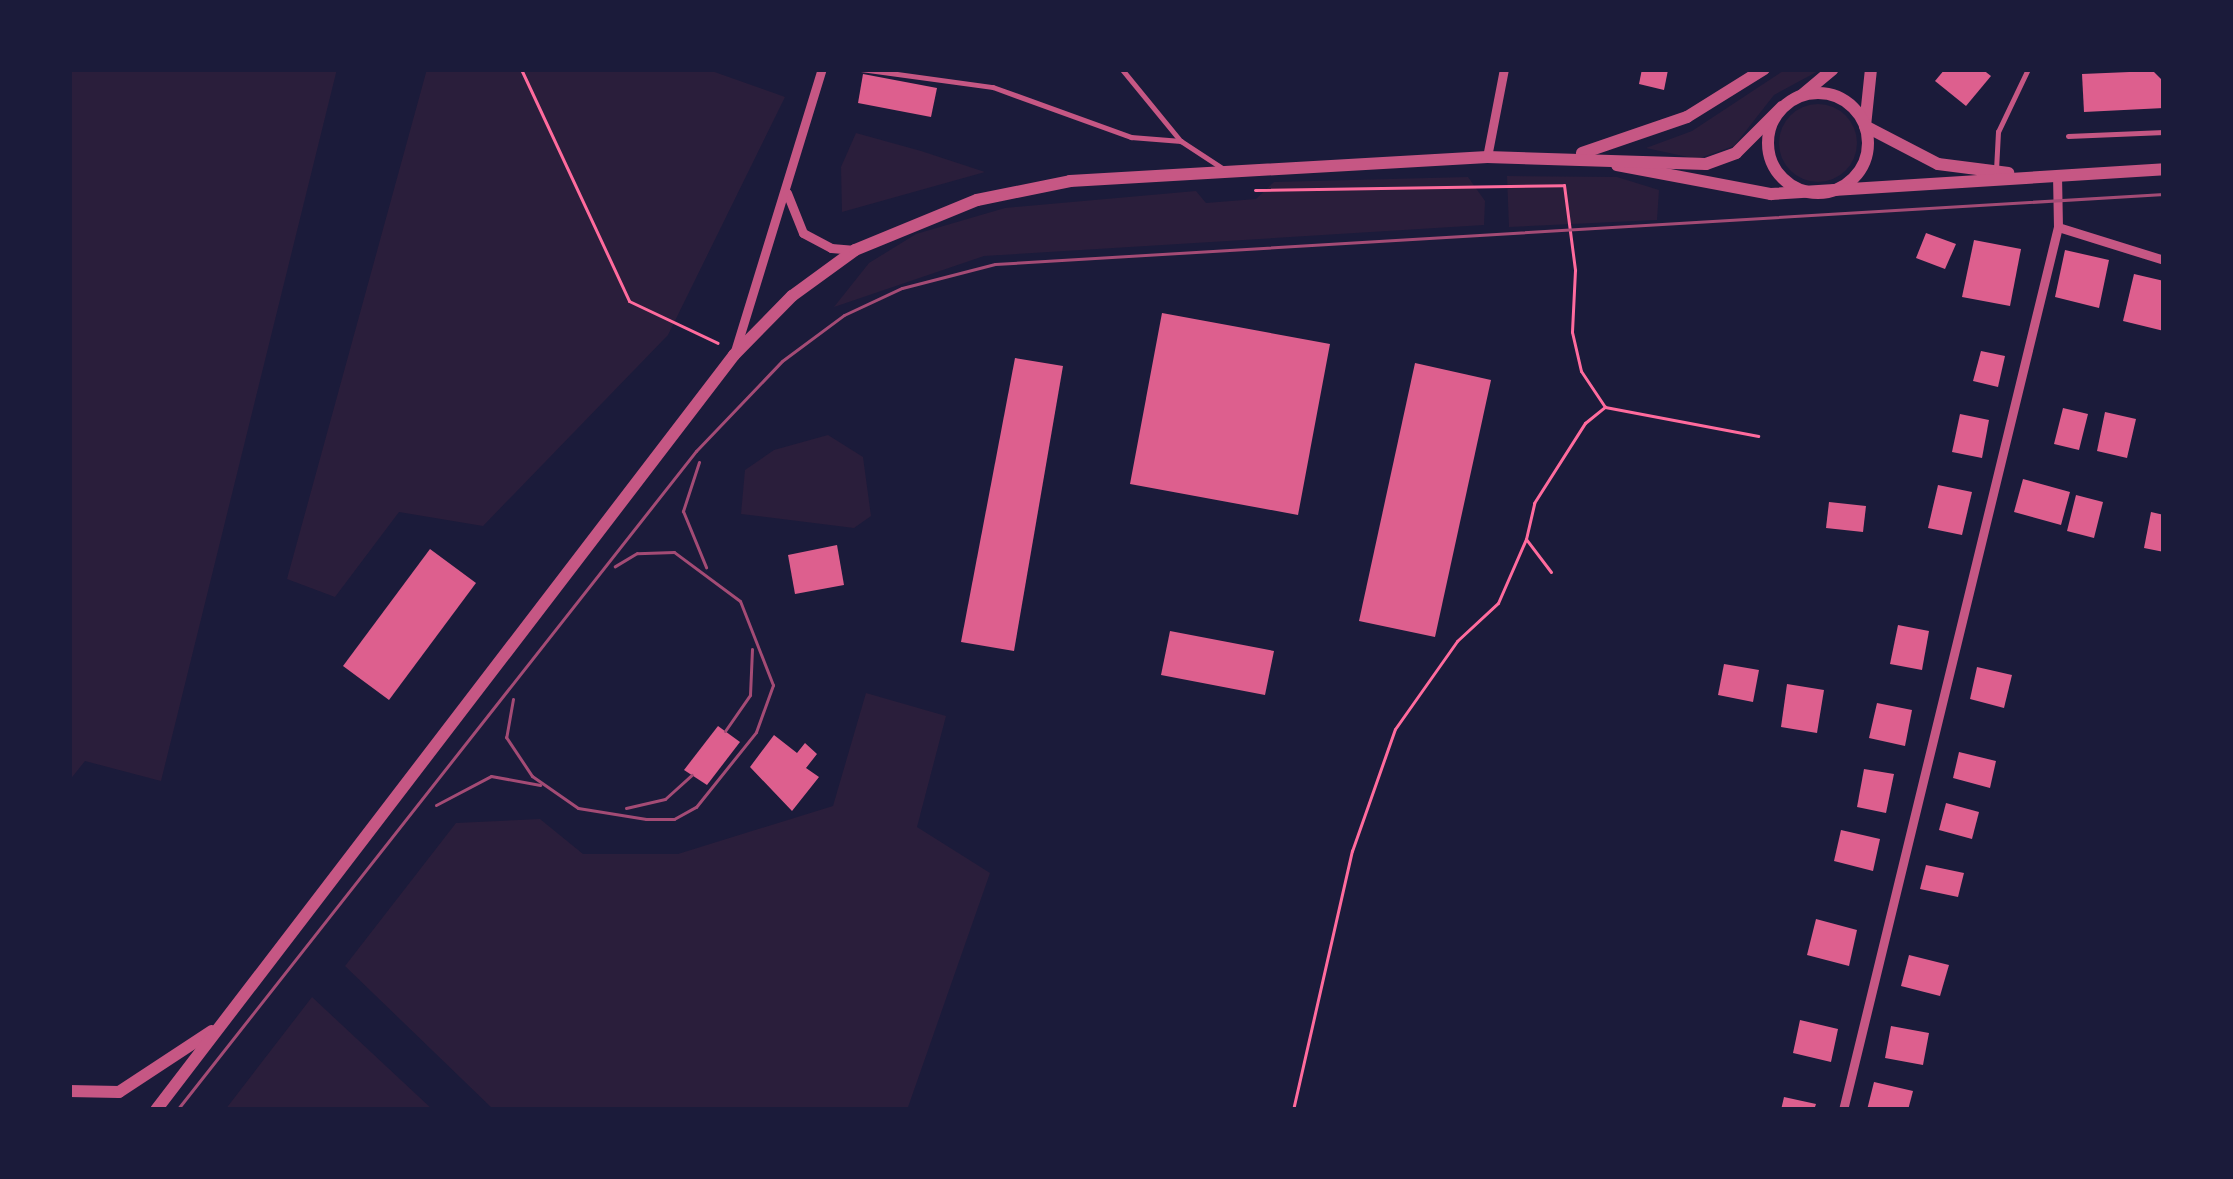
<!DOCTYPE html>
<html>
<head>
<meta charset="utf-8">
<style>
  body { margin:0 }
  #map { position:relative; width:2233px; height:1179px; overflow:hidden; background:#1b1b3a; font-family:Merriweather,serif }
  div>[style] { position:absolute }
  [style*='--x'] { left:calc(var(--x)*1px); top:calc(var(--y)*1px); width:calc(var(--w)*1px); rotate:calc(var(--a)*1deg) }
  .green>* { inset:0; background:#2a1e3b }
  .round { border-radius:50% }
  .building>* { inset:0; background:#dd5f8e }
  .path>* { height:3px; margin:-1.5px; padding:0 1.5px; transform-origin:1.5px; border-radius:1.5px; background:#ff6b9d }
  .service>* { height:4.5px; margin:-2.25px; padding:0 2.25px; transform-origin:2.25px; border-radius:2.25px; background:#c65784 }
  .minor>* { height:9px; margin:-4.5px; padding:0 4.5px; transform-origin:4.5px; border-radius:4.5px; background:#c65784 }
  .tertiary>* { height:12px; margin:-6px; padding:0 6px; transform-origin:6px; border-radius:6px; background:#c65784 }
  .tertiary>.ring { margin:-6px; padding:0; box-sizing:content-box; background:none; border:12px solid #c65784; border-radius:50% }
  .tram>* { height:3px; margin:-1.5px; padding:0 1.5px; transform-origin:1.5px; border-radius:1.5px; background:#a44b75 }
  span { translate:-50% -50%; white-space:nowrap; text-align:center; line-height:1.15; -webkit-text-stroke:12px #1b1b3a; paint-order:stroke }
  .frame { position:absolute; inset:0; border:72px solid #1b1b3a; pointer-events:none }
</style>
</head>
<body>
<div id="map">
  <div class="green">
    <i style="clip-path:polygon(69px 69px,337px 69px,161px 781px,85px 761px,69px 781px)"></i>
    <i style="clip-path:polygon(427px 69px,706px 69px,785px 97px,668px 335px,483px 526px,399px 512px,335px 597px,287px 579px)"></i>
    <i style="clip-path:polygon(1786px 69px,1822px 69px,1774px 95px,1734px 146px,1697px 159px,1646px 148px,1692px 131px)"></i>
    <i class="round" style="left:1779px;top:104px;width:78px;height:78px"></i>
    <i style="clip-path:polygon(856px 133px,921px 151px,985px 172px,842px 212px,841px 167px)"></i>
    <i style="clip-path:polygon(1507px 176px,1617px 177px,1659px 190px,1657px 220px,1509px 227px)"></i>
    <i style="clip-path:polygon(1468px 177px,1485px 201px,1484px 225px,984px 256px,834px 307px,869px 263px,916px 234px,1005px 208px,1196px 191px,1206px 203px,1256px 199px,1274px 182px)"></i>
    <i style="clip-path:polygon(828px 435px,863px 457px,871px 516px,854px 528px,741px 514px,745px 470px,774px 450px)"></i>
    <i style="clip-path:polygon(866px 693px,946px 716px,917px 827px,990px 873px,907px 1110px,494px 1110px,345px 966px,456px 823px,540px 819px,583px 854px,678px 854px,833px 806px)"></i>
    <i style="clip-path:polygon(312px 997px,433px 1110px,225px 1110px)"></i>
  </div>
  <div class="building">
    <i style="clip-path:polygon(1642px 69px,1668px 70px,1664px 90px,1639px 84px)"></i>
    <i style="clip-path:polygon(1945px 69px,1982px 69px,1991px 76px,1966px 106px,1935px 81px)"></i>
    <i style="clip-path:polygon(2153px 71px,2164px 82px,2164px 108px,2084px 112px,2082px 74px)"></i>
    <i style="clip-path:polygon(863px 74px,937px 88px,931px 117px,858px 103px)"></i>
    <i style="clip-path:polygon(1926px 233px,1956px 244px,1945px 269px,1916px 258px)"></i>
    <i style="clip-path:polygon(1974px 240px,2021px 249px,2010px 306px,1962px 297px)"></i>
    <i style="clip-path:polygon(2065px 250px,2109px 260px,2099px 308px,2055px 297px)"></i>
    <i style="clip-path:polygon(2134px 274px,2164px 281px,2164px 331px,2123px 321px)"></i>
    <i style="clip-path:polygon(1162px 313px,1330px 344px,1298px 515px,1130px 484px)"></i>
    <i style="clip-path:polygon(1981px 351px,2005px 356px,1998px 387px,1973px 381px)"></i>
    <i style="clip-path:polygon(1015px 358px,1063px 366px,1014px 651px,961px 642px)"></i>
    <i style="clip-path:polygon(1415px 363px,1491px 380px,1435px 637px,1359px 621px)"></i>
    <i style="clip-path:polygon(2063px 408px,2088px 414px,2079px 450px,2054px 444px)"></i>
    <i style="clip-path:polygon(2105px 412px,2136px 419px,2127px 458px,2097px 451px)"></i>
    <i style="clip-path:polygon(1960px 414px,1989px 420px,1982px 458px,1952px 452px)"></i>
    <i style="clip-path:polygon(2023px 479px,2070px 492px,2061px 525px,2014px 512px)"></i>
    <i style="clip-path:polygon(1938px 485px,1972px 492px,1962px 535px,1928px 528px)"></i>
    <i style="clip-path:polygon(2076px 495px,2103px 502px,2094px 538px,2067px 531px)"></i>
    <i style="clip-path:polygon(1829px 502px,1866px 506px,1863px 532px,1826px 528px)"></i>
    <i style="clip-path:polygon(2151px 512px,2164px 515px,2164px 552px,2144px 548px)"></i>
    <i style="clip-path:polygon(837px 545px,844px 585px,795px 594px,788px 555px)"></i>
    <i style="clip-path:polygon(430px 549px,476px 583px,389px 700px,343px 666px)"></i>
    <i style="clip-path:polygon(1898px 625px,1929px 631px,1922px 670px,1890px 664px)"></i>
    <i style="clip-path:polygon(1170px 631px,1274px 651px,1265px 695px,1161px 675px)"></i>
    <i style="clip-path:polygon(1724px 664px,1759px 670px,1753px 702px,1718px 695px)"></i>
    <i style="clip-path:polygon(1977px 667px,2012px 675px,2004px 708px,1970px 699px)"></i>
    <i style="clip-path:polygon(1787px 684px,1824px 690px,1817px 733px,1781px 727px)"></i>
    <i style="clip-path:polygon(1877px 703px,1912px 710px,1905px 746px,1869px 738px)"></i>
    <i style="clip-path:polygon(718px 726px,740px 742px,707px 785px,684px 770px)"></i>
    <i style="clip-path:polygon(774px 735px,797px 753px,805px 743px,817px 754px,806px 768px,819px 777px,792px 811px,750px 767px)"></i>
    <i style="clip-path:polygon(1959px 752px,1996px 761px,1990px 788px,1953px 778px)"></i>
    <i style="clip-path:polygon(1864px 769px,1894px 774px,1886px 813px,1857px 807px)"></i>
    <i style="clip-path:polygon(1946px 803px,1979px 812px,1972px 839px,1939px 830px)"></i>
    <i style="clip-path:polygon(1841px 830px,1880px 839px,1873px 871px,1834px 861px)"></i>
    <i style="clip-path:polygon(1926px 865px,1964px 873px,1958px 897px,1920px 889px)"></i>
    <i style="clip-path:polygon(1816px 919px,1857px 930px,1849px 966px,1807px 955px)"></i>
    <i style="clip-path:polygon(1909px 955px,1949px 965px,1940px 996px,1901px 986px)"></i>
    <i style="clip-path:polygon(1800px 1020px,1838px 1029px,1831px 1062px,1793px 1053px)"></i>
    <i style="clip-path:polygon(1891px 1026px,1929px 1033px,1923px 1065px,1885px 1058px)"></i>
    <i style="clip-path:polygon(1874px 1082px,1913px 1091px,1908px 1110px,1867px 1110px)"></i>
    <i style="clip-path:polygon(1784px 1097px,1816px 1104px,1814px 1110px,1781px 1110px)"></i>
  </div>
  <div class="path">
    <i style="--x:521;--y:69;--w:256;--a:65"></i>
    <i style="--x:629;--y:301;--w:98;--a:25.3"></i>
    <i style="--x:1255;--y:190;--w:309;--a:-0.9"></i>
    <i style="--x:1564;--y:185;--w:86;--a:82.6"></i>
    <i style="--x:1575;--y:270;--w:62;--a:92.8"></i>
    <i style="--x:1572;--y:332;--w:40;--a:77"></i>
    <i style="--x:1581;--y:371;--w:43;--a:56.3"></i>
    <i style="--x:1551;--y:572;--w:41;--a:-127.1"></i>
    <i style="--x:1526;--y:539;--w:37;--a:-77"></i>
    <i style="--x:1534;--y:503;--w:95;--a:-57.5"></i>
    <i style="--x:1585;--y:423;--w:26;--a:-39"></i>
    <i style="--x:1605;--y:407;--w:156;--a:10.7"></i>
    <i style="--x:1293;--y:1110;--w:266;--a:-77.2"></i>
    <i style="--x:1352;--y:851;--w:129;--a:-70.6"></i>
    <i style="--x:1395;--y:729;--w:108;--a:-54.8"></i>
    <i style="--x:1457;--y:641;--w:56;--a:-42.8"></i>
    <i style="--x:1498;--y:603;--w:70;--a:-66.4"></i>
  </div>
  <div class="service">
    <i style="--x:861;--y:69;--w:133;--a:7.8"></i>
    <i style="--x:993;--y:87;--w:147;--a:19.9"></i>
    <i style="--x:1131;--y:137;--w:50;--a:4.6"></i>
    <i style="--x:1122;--y:69;--w:93;--a:50.7"></i>
    <i style="--x:1181;--y:141;--w:51;--a:33.1"></i>
    <i style="--x:2068;--y:136;--w:96;--a:-2.4"></i>
    <i style="--x:1996;--y:170;--w:38;--a:-87"></i>
    <i style="--x:1998;--y:132;--w:70;--a:-64.5"></i>
  </div>
  <div class="minor">
    <i style="--x:1487;--y:157;--w:90;--a:-79.1"></i>
    <i style="--x:787;--y:193;--w:43;--a:68.2"></i>
    <i style="--x:803;--y:233;--w:32;--a:28"></i>
    <i style="--x:831;--y:248;--w:24;--a:5"></i>
    <i style="--x:2058;--y:227;--w:111;--a:17.3"></i>
    <i style="--x:735;--y:351;--w:295;--a:-72.9"></i>
    <i style="--x:1843;--y:1110;--w:909;--a:-76.32"></i>
    <i style="--x:2058;--y:227;--w:52;--a:-91.1"></i>
  </div>
  <div class="tertiary">
    <i style="--x:1871;--y:69;--w:57;--a:96"></i>
    <i style="--x:1865;--y:126;--w:82;--a:27.5"></i>
    <i style="--x:1938;--y:164;--w:71;--a:7.3"></i>
    <i class="ring" style="left:1768px;top:93px;width:88px;height:88px"></i>
    <i style="--x:1802;--y:95;--w:40;--a:-40"></i>
    <i style="--x:1582;--y:153;--w:111;--a:-18.9"></i>
    <i style="--x:1687;--y:117;--w:91;--a:-31.9"></i>
    <i style="--x:1617;--y:165;--w:157;--a:10.7"></i>
    <i style="--x:1771;--y:194;--w:394;--a:-3.6"></i>
    <i style="--x:69;--y:1091;--w:50;--a:1.1"></i>
    <i style="--x:119;--y:1092;--w:111;--a:-33.3"></i>
    <i style="--x:156;--y:1110;--w:951;--a:-52.56"></i>
    <i style="--x:734;--y:355;--w:83;--a:-45.5"></i>
    <i style="--x:792;--y:296;--w:78;--a:-36.1"></i>
    <i style="--x:855;--y:250;--w:132;--a:-22.3"></i>
    <i style="--x:977;--y:200;--w:95;--a:-11.5"></i>
    <i style="--x:1070;--y:181;--w:418;--a:-3.3"></i>
    <i style="--x:1487;--y:157;--w:219;--a:1.8"></i>
    <i style="--x:1706;--y:164;--w:32;--a:-20"></i>
    <i style="--x:1736;--y:153;--w:65;--a:-45"></i>
  </div>
  <div class="tram">
    <i style="--x:699;--y:462;--w:52;--a:108.1"></i>
    <i style="--x:683;--y:511;--w:61;--a:67.7"></i>
    <i style="--x:513;--y:699;--w:39;--a:100"></i>
    <i style="--x:506;--y:737;--w:47;--a:56.3"></i>
    <i style="--x:532;--y:776;--w:56;--a:34.8"></i>
    <i style="--x:578;--y:808;--w:69;--a:9.2"></i>
    <i style="--x:646;--y:819;--w:28;--a:0"></i>
    <i style="--x:674;--y:819;--w:25;--a:-29"></i>
    <i style="--x:696;--y:807;--w:96;--a:-51.3"></i>
    <i style="--x:756;--y:732;--w:50;--a:-70.1"></i>
    <i style="--x:773;--y:685;--w:90;--a:-111.4"></i>
    <i style="--x:740;--y:601;--w:82;--a:-143.4"></i>
    <i style="--x:674;--y:552;--w:37;--a:178"></i>
    <i style="--x:637;--y:553;--w:26;--a:149"></i>
    <i style="--x:725;--y:731;--w:44;--a:-55.2"></i>
    <i style="--x:750;--y:695;--w:46;--a:-87.5"></i>
    <i style="--x:436;--y:805;--w:62;--a:-27.8"></i>
    <i style="--x:491;--y:776;--w:50;--a:10.4"></i>
    <i style="--x:626;--y:808;--w:40;--a:-13"></i>
    <i style="--x:665;--y:799;--w:36;--a:-42"></i>
    <i style="--x:177;--y:1110;--w:839;--a:-51.78"></i>
    <i style="--x:696;--y:451;--w:124;--a:-46.3"></i>
    <i style="--x:782;--y:361;--w:77;--a:-36.6"></i>
    <i style="--x:844;--y:315;--w:64;--a:-25"></i>
    <i style="--x:902;--y:288;--w:96;--a:-14.5"></i>
    <i style="--x:995;--y:264;--w:1171;--a:-3.43"></i>
  </div>
  <div class="frame"></div>
</div>
</body>
</html>
